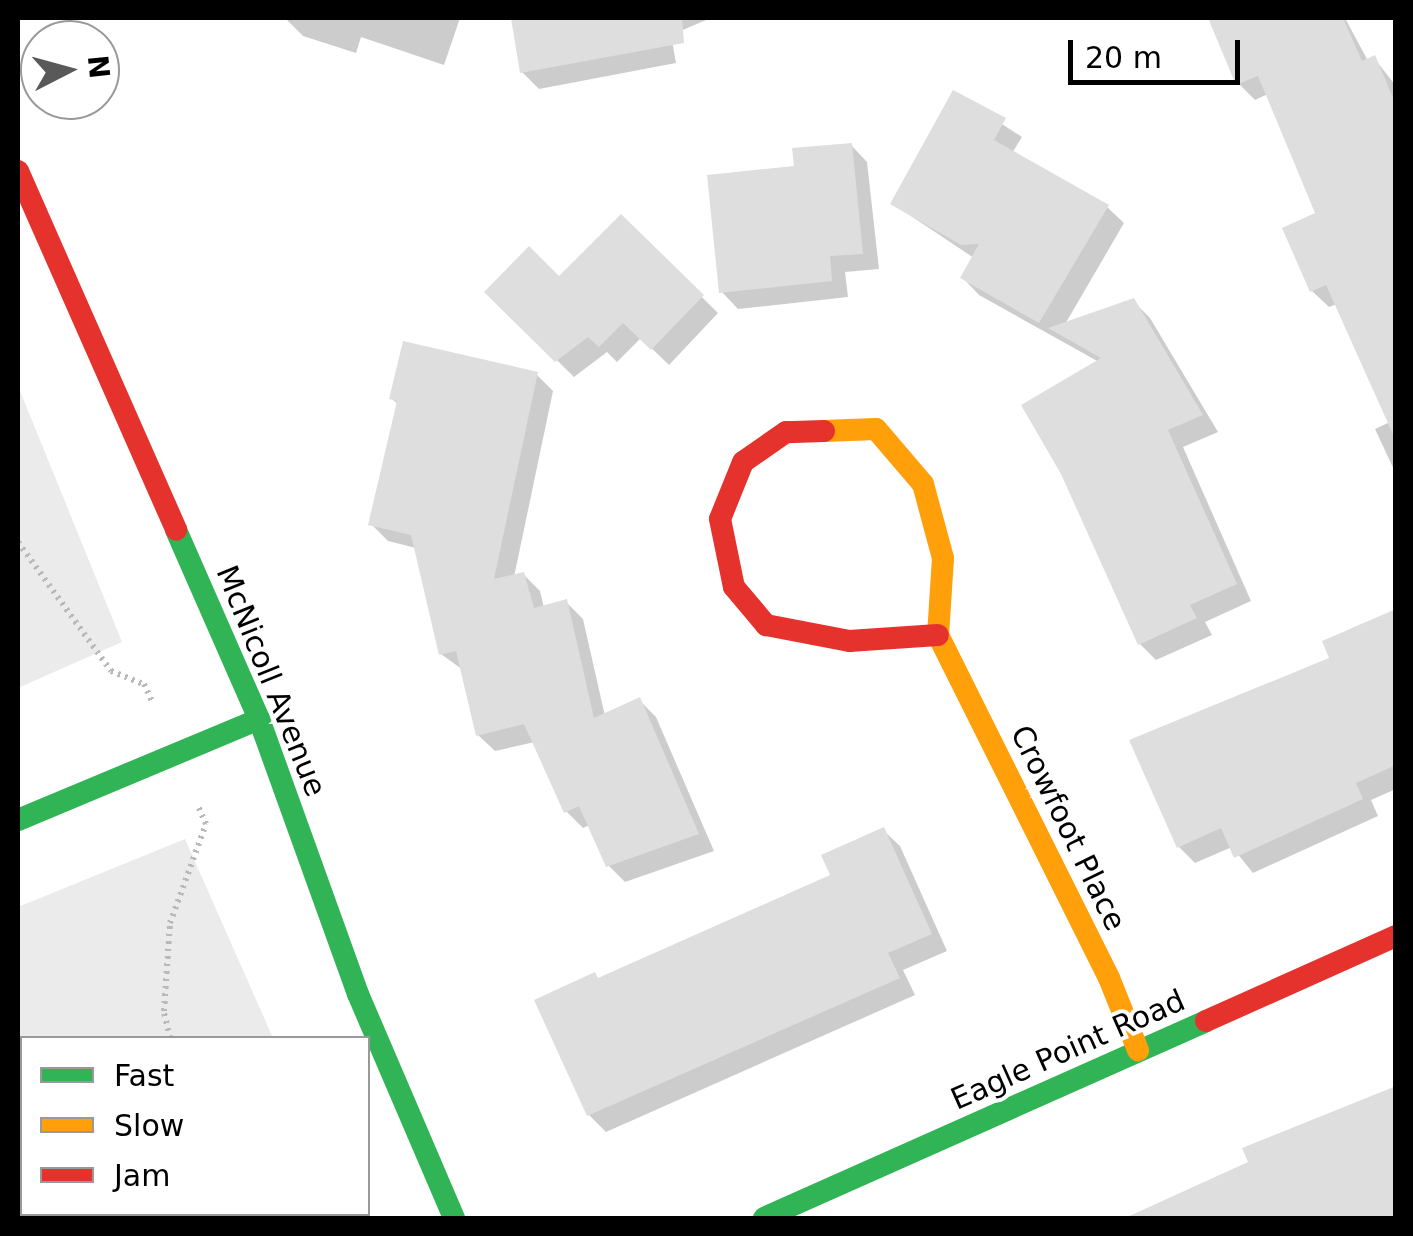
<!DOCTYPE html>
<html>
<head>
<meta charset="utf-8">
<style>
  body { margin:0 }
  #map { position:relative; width:1413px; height:1236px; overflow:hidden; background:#fff; font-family:"DejaVu Sans",sans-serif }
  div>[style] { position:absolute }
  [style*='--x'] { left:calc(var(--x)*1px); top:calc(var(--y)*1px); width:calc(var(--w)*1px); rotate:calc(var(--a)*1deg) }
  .green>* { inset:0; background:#ebebeb }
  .shadow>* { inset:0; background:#0003 }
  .building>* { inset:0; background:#dedede }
  .path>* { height:6px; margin-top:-3px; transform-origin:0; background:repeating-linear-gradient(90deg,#b9b9b9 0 2.5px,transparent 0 7.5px) }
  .fast>* { height:22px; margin:-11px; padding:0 11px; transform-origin:11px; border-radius:11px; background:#30b455 }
  .slow>* { height:22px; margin:-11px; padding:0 11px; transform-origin:11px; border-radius:11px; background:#ff9f0a }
  .jam>* { height:22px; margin:-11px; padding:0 11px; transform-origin:11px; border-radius:11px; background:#e5322d }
  span { translate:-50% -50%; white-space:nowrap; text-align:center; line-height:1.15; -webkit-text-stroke:8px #fff; paint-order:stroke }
  .street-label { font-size:30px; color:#000 }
  .frame { position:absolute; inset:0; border:20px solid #000; pointer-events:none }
  .legend { position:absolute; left:20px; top:1036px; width:350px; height:180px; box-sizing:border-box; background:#fff; border:2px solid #999; margin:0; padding:12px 18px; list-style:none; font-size:30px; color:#000 }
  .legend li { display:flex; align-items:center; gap:20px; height:50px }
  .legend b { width:50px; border:2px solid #999 }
  .north { position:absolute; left:20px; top:20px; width:100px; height:100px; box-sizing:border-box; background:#fff; border:2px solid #999; border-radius:50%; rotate:84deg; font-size:28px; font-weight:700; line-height:40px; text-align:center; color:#000 }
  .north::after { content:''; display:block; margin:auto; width:35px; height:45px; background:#595959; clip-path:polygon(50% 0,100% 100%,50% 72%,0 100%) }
  .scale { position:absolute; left:1068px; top:40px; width:172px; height:45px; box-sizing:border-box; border:5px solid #000; border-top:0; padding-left:12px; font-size:30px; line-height:35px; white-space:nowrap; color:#000; -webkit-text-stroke:8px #fff; paint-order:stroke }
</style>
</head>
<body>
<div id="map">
  <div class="green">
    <i style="clip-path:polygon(18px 386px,122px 642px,18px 688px)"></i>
    <i style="clip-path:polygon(185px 839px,273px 1038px,22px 1038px,22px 1214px,353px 1218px,18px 1218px,18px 907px)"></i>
  </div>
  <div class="shadow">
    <i style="clip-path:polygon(460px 18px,444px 65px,361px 37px,356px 53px,303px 36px,286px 19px)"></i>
    <i style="clip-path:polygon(513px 18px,711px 18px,671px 35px,676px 63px,539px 89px,522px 72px)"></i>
    <i style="clip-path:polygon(1211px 18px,1345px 18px,1368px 61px,1374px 58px,1396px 86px,1396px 474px,1375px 429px,1390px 422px,1337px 304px,1329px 307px,1312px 291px,1318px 215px,1268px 94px,1255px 100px,1238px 83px)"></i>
    <i style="clip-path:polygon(954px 93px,1022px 137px,1012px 153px,1107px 207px,1124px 223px,1064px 326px,1133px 301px,1150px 318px,1218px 432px,1183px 447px,1251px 601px,1205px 622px,1212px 635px,1156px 660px,1140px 644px,1099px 362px,979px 295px,963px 278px,974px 258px,893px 204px)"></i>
    <i style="clip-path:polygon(851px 145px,867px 162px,879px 269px,845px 272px,848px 297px,738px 309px,722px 292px,797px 168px)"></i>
    <i style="clip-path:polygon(621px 217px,718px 313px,669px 365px,641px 338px,617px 362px,607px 352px,574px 377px,488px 292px,560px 280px)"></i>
    <i style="clip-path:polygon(536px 374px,553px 391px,514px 577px,523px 574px,540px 591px,544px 608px,566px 602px,583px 619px,605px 716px,639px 700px,656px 717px,714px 851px,625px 882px,609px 866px,590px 825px,583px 828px,566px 811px,535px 742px,495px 751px,478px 735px,463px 670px,441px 654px,416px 548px,388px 541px,371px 524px,399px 405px,392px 399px)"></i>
    <i style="clip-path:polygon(1396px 612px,1396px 789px,1371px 800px,1378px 816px,1253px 873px,1232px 847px,1195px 863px,1179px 847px,1333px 659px)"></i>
    <i style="clip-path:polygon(883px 830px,900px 846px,947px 951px,903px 970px,915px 995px,606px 1132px,589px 1115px,600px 980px,833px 876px)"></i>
    <i style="clip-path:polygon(1396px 1089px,1396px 1218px,1131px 1218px,1251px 1163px,1245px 1149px)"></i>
  </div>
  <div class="building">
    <i style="clip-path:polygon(511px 18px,682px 18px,684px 43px,520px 73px)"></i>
    <i style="clip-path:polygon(1208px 18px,1343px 18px,1362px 61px,1375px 55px,1396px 105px,1396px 441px,1326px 285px,1310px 292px,1282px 228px,1315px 213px,1258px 76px,1236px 85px)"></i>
    <i style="clip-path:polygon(953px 90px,1006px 118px,994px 140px,1109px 205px,1039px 323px,960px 278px,979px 244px,961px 245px,890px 204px)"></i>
    <i style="clip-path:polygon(852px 143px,863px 254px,830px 256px,832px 281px,719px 293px,707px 175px,794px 166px,792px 148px)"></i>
    <i style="clip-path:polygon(621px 214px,704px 295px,651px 350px,623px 323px,599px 347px,588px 337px,555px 362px,484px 292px,529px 246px,559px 276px)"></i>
    <i style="clip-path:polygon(1134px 298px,1203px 415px,1168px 430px,1237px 584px,1190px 605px,1197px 618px,1138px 645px,1061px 474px,1021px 405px,1101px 358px,1048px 328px)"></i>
    <i style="clip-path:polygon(403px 341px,538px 372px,494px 579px,524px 572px,534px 608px,567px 599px,594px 718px,640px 697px,699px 834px,606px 867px,579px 806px,564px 813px,524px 724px,476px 736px,456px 651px,439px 655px,411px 535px,368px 525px,397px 401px,389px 399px)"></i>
    <i style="clip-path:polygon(1396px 609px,1396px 765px,1356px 783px,1363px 799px,1234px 858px,1221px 828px,1177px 848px,1129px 740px,1329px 658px,1322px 641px)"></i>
    <i style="clip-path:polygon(884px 827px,932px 934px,888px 953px,900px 978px,587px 1116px,534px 1000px,595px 972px,598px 978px,830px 875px,821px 855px)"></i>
    <i style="clip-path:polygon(1396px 1086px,1396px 1218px,1125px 1218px,1248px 1162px,1242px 1148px)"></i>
  </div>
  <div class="path">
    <i style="--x:18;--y:542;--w:159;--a:54.2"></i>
    <i style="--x:111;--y:671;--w:35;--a:22"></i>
    <i style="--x:144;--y:684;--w:19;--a:65"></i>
    <i style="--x:170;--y:1038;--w:28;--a:-103"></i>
    <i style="--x:164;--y:1011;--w:88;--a:-86.1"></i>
    <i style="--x:170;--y:923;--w:105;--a:-70"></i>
    <i style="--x:206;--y:824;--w:22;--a:-114"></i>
    <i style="--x:234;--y:1214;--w:4;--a:63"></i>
  </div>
  <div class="fast">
    <i style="--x:176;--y:530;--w:206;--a:66.3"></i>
    <i style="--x:259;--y:719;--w:292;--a:70.2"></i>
    <i style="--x:358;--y:994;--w:244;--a:66.8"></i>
    <i style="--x:18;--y:820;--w:261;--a:-22.7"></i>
    <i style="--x:764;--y:1218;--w:484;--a:-24"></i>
  </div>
  <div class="slow">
    <i style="--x:824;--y:431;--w:52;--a:-2.2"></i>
    <i style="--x:876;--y:429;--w:72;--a:49.5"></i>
    <i style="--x:923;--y:484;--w:77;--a:74.9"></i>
    <i style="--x:943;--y:558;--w:77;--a:93.7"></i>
    <i style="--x:938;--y:635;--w:383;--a:63.5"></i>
    <i style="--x:1109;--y:978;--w:78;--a:68.1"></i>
  </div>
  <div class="jam">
    <i style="--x:18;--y:171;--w:392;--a:66.2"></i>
    <i style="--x:824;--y:431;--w:38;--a:178"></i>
    <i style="--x:786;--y:432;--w:52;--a:145.1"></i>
    <i style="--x:743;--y:462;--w:61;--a:112"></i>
    <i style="--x:720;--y:519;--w:69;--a:78.4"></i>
    <i style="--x:734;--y:587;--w:50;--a:49.9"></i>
    <i style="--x:766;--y:625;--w:85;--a:10.9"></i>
    <i style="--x:849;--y:641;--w:89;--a:-3.9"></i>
    <i style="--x:1206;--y:1021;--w:208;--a:-24.1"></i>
  </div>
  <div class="street-label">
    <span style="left:271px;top:681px;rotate:68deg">McNicoll Avenue</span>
    <span style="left:1068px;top:828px;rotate:64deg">Crowfoot Place</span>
    <span style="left:1068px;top:1050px;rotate:-24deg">Eagle Point Road</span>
  </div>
  <div class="frame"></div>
  <ul class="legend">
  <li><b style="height:12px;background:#30b455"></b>Fast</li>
  <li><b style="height:12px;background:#ff9f0a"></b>Slow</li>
  <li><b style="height:12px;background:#e5322d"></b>Jam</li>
  </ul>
  <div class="north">N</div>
  <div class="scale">20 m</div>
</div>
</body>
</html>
